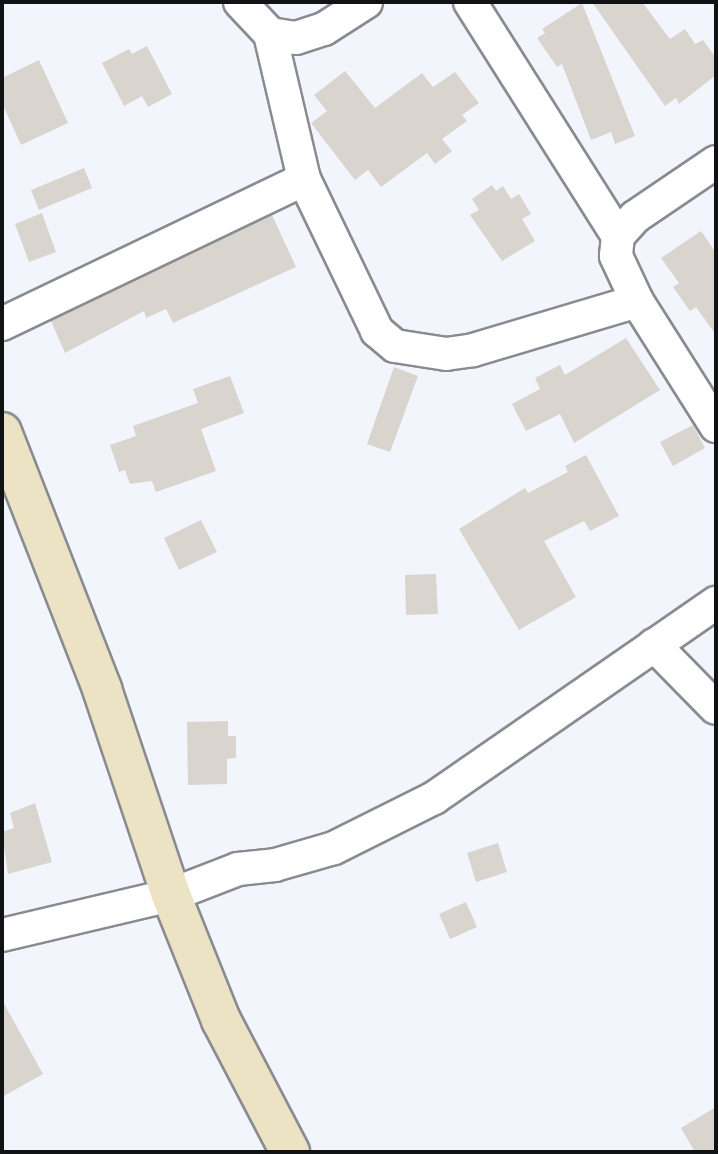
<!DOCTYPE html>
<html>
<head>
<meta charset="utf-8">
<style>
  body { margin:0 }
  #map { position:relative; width:718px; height:1154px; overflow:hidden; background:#f2f5fc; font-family:Cabin,sans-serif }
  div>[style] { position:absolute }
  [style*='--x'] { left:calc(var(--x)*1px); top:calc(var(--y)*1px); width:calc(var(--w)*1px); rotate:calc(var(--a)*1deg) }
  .building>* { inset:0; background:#d9d4ce }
  .roads { filter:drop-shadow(2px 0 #898b91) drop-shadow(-2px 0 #898b91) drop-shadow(0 2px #898b91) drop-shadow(0 -2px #898b91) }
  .street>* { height:32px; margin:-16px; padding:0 16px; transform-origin:16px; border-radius:16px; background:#fff }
  .secondary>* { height:38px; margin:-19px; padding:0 19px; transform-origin:19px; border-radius:19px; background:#ece3c4 }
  span { translate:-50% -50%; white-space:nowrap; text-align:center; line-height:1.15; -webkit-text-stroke:5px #f2f5fc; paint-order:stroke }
  .frame { position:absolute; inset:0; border:4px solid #111214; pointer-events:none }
</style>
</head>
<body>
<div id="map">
  <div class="building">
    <i style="clip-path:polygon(592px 2px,642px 2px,670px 39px,685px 29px,695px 44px,703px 40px,716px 58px,716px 75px,679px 104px,676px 98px,665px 106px)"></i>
    <i style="clip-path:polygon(582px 3px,635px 136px,615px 144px,611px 132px,591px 140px,562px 64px,557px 67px,537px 38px,545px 33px,542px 29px)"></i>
    <i style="clip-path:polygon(147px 46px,172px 94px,148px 107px,142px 96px,124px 106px,102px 63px,129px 49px,132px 54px)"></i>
    <i style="clip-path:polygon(39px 60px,68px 123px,21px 145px,2px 103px,2px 78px)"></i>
    <i style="clip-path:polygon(345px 71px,375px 108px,422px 73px,433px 87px,455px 72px,479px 103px,462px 115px,467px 121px,442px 139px,452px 151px,435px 164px,427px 153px,381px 187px,368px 170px,355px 180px,311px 123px,327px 111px,314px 95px)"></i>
    <i style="clip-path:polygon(84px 168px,92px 188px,39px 210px,31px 190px)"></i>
    <i style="clip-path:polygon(492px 185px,496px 191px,503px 186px,511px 199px,519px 194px,531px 214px,522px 219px,535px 241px,502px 261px,470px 215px,479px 210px,472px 199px)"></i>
    <i style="clip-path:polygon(42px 213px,56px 252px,29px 262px,15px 224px)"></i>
    <i style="clip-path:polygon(272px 215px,296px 267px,173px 323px,166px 309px,146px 318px,144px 311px,65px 353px,51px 321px)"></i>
    <i style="clip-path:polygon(701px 231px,716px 253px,716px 335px,696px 307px,690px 311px,673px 287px,679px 283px,661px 258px)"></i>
    <i style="clip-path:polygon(626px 338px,660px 390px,574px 443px,560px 414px,526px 431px,512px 404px,540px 389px,535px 378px,560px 365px,565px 375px)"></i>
    <i style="clip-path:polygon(394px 367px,418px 376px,390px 452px,367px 444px)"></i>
    <i style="clip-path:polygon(230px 376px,244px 413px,201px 429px,216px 471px,156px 492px,152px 481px,130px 484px,125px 470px,119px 472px,110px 445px,136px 436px,133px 426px,198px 403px,193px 389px)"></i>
    <i style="clip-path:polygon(693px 425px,705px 448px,673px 466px,660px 442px)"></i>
    <i style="clip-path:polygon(586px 455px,619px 516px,590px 531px,584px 521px,544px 541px,576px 597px,519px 630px,459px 529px,525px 488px,528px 493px,568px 472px,565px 466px)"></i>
    <i style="clip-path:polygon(201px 520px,217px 552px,179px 570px,164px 538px)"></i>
    <i style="clip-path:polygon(436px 574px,438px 614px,406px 615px,405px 575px)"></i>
    <i style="clip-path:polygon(228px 721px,228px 736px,236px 736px,236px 758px,227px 759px,227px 784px,188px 785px,187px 722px)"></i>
    <i style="clip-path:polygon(35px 803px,52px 862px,8px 874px,2px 832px,14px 828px,10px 813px)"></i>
    <i style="clip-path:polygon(498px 843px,507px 872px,476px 882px,467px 853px)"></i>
    <i style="clip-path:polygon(466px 902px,477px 927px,450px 939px,439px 914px)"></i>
    <i style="clip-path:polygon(2px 1000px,43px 1074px,2px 1097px)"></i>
    <i style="clip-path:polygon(716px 1107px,716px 1152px,695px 1152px,681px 1128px)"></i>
  </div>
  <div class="roads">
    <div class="street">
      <i style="--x:240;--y:2;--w:44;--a:46.8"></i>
      <i style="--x:270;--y:34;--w:26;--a:9"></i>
      <i style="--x:296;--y:38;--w:29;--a:-18"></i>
      <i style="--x:324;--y:29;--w:50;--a:-32.7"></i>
      <i style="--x:470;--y:2;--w:277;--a:57.7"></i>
      <i style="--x:270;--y:34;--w:149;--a:76.8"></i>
      <i style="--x:304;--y:179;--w:169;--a:64.3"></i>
      <i style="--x:377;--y:331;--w:23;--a:40"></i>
      <i style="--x:395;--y:346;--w:52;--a:8.9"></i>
      <i style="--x:446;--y:354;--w:27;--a:-8"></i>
      <i style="--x:473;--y:350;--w:171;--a:-16.6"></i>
      <i style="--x:716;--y:162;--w:98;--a:145.8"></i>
      <i style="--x:635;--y:217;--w:25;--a:132"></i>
      <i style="--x:618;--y:236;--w:20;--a:96"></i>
      <i style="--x:616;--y:256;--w:50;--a:65"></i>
      <i style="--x:637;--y:301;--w:148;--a:57.7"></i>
      <i style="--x:2;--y:324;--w:335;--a:-25.6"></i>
      <i style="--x:654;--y:645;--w:88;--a:45.5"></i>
      <i style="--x:2;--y:935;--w:174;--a:-13.3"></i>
      <i style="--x:171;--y:895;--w:72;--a:-21.2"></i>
      <i style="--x:238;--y:869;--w:37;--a:-6"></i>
      <i style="--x:275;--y:865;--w:61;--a:-16.1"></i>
      <i style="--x:334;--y:848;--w:112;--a:-26.6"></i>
      <i style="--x:434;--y:798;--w:343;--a:-34.7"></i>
    </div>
    <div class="secondary">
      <i style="--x:2;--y:432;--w:276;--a:68.7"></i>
      <i style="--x:102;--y:689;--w:217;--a:71.5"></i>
      <i style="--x:171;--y:895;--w:135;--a:68.2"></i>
      <i style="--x:221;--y:1020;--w:149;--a:62.4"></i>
    </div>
  </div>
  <div class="frame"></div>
</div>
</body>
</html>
